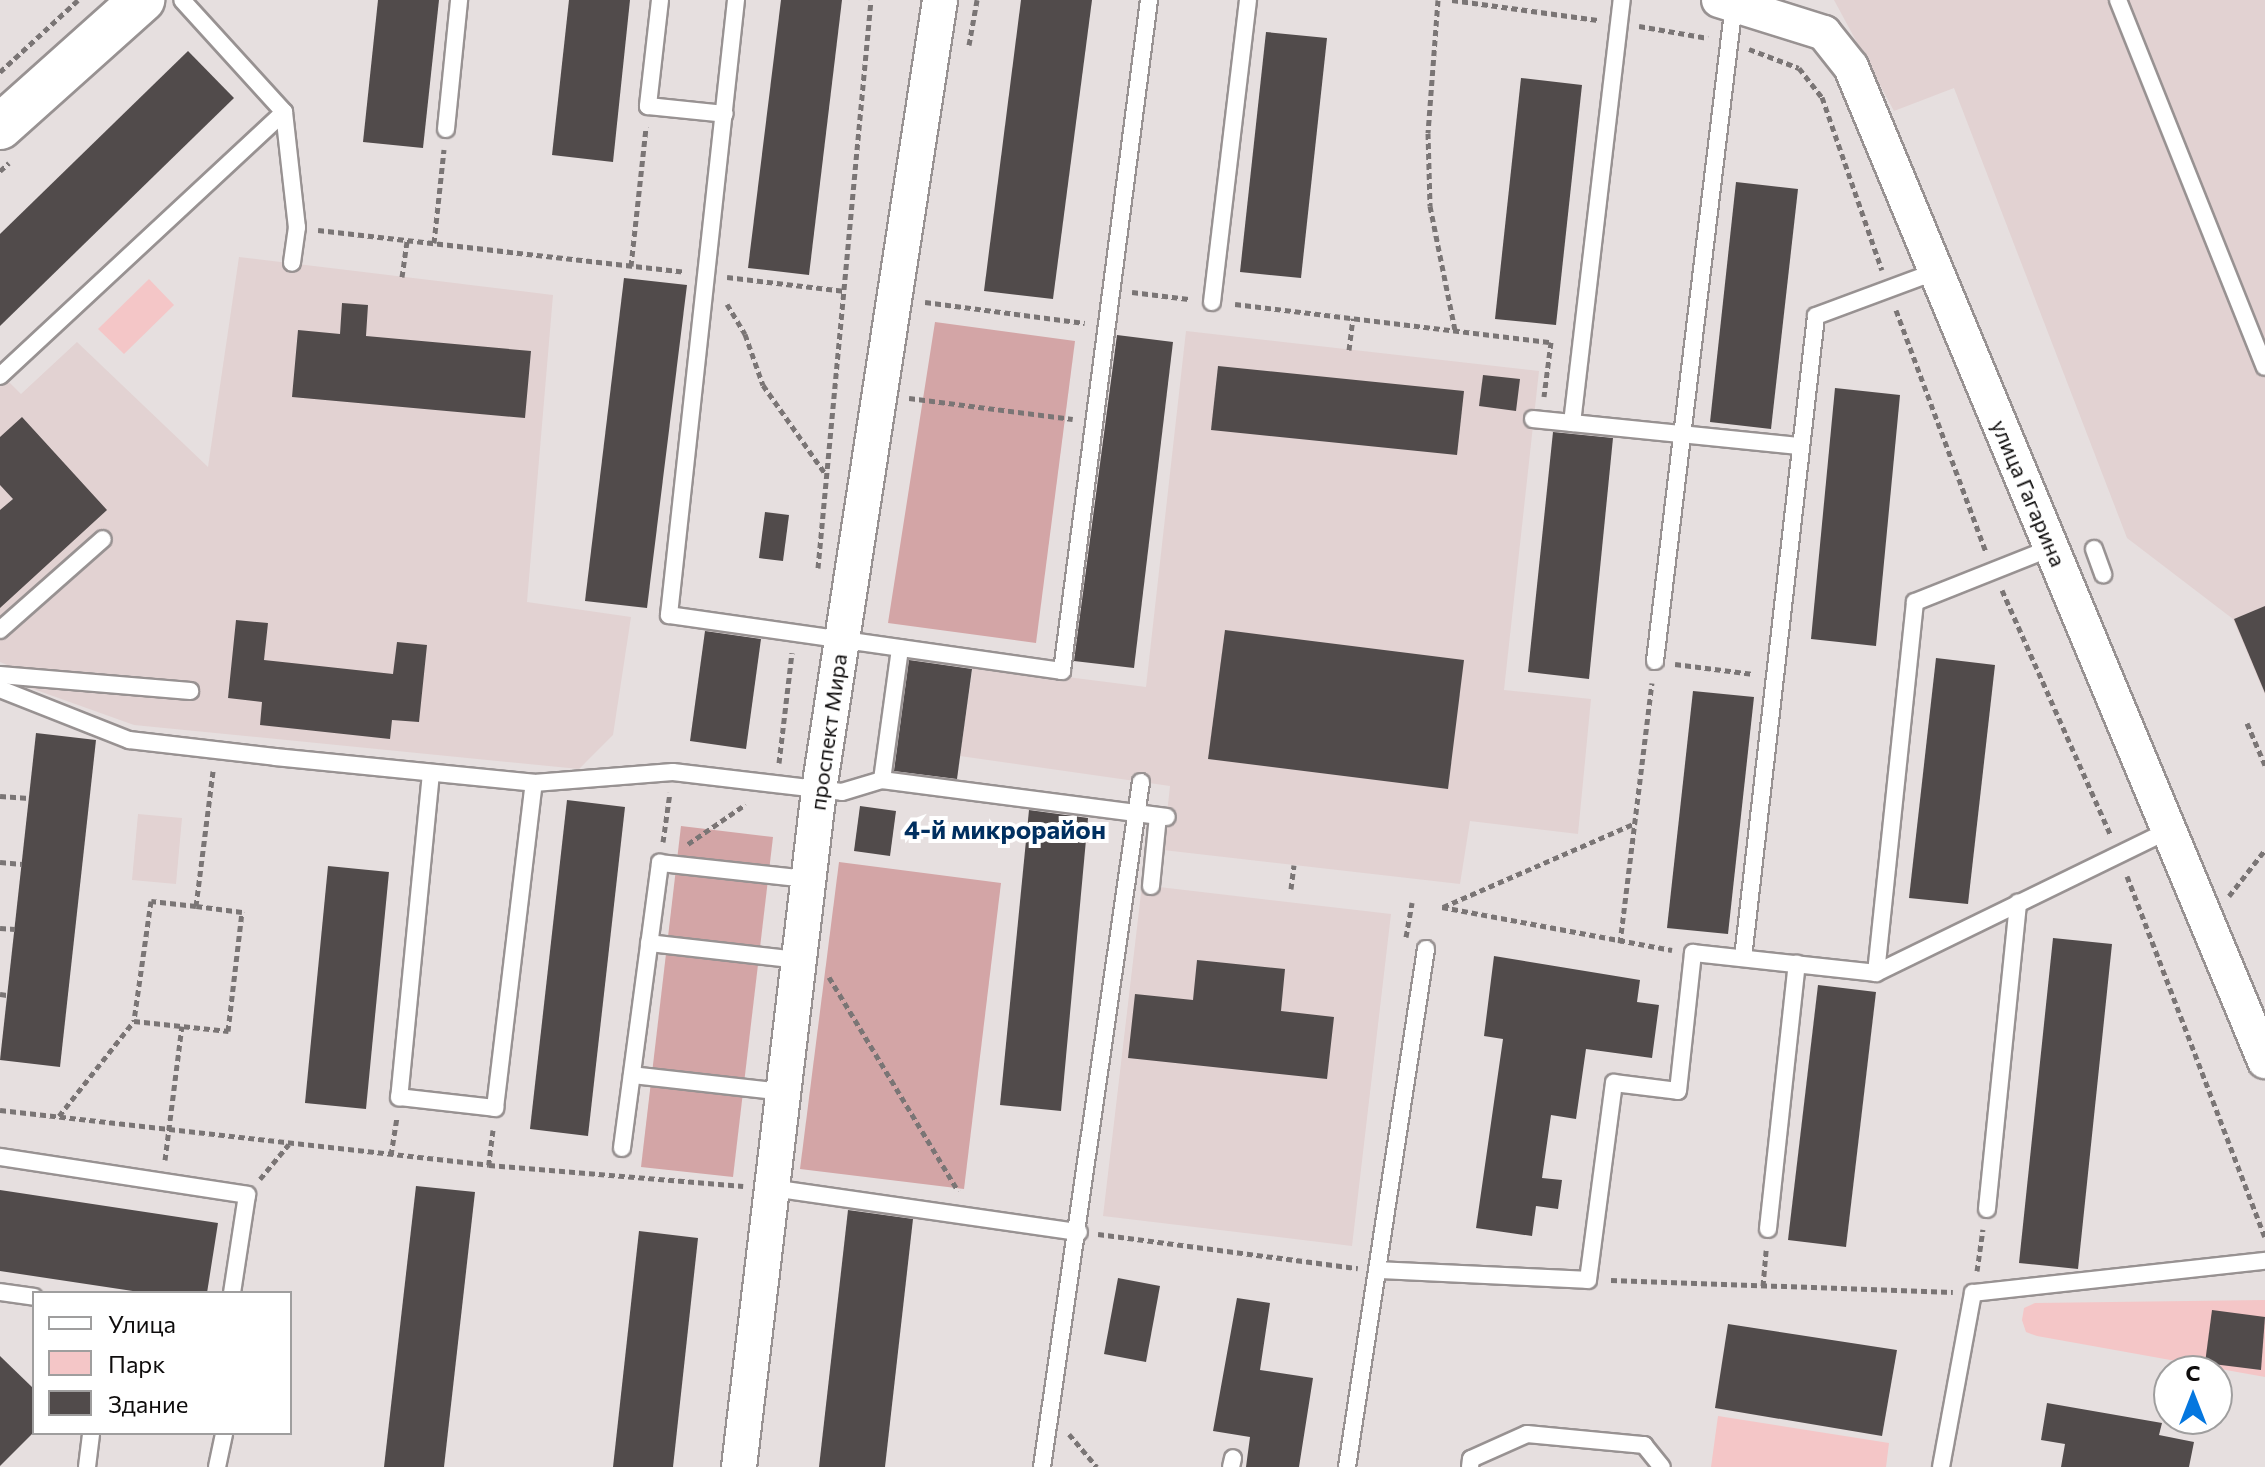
<!DOCTYPE html>
<html>
<head>
<meta charset="utf-8">
<style>
  body { margin:0 }
  #map { position:relative; width:2265px; height:1467px; overflow:hidden; background:#e6dfdf; font-family:Commissioner,sans-serif }
  div>[style] { position:absolute }
  [style*='--x'] { left:calc(var(--x)*1px); top:calc(var(--y)*1px); width:calc(var(--w)*1px); rotate:calc(var(--a)*1deg) }
  .built>* { inset:0; background:#e2d2d2 }
  .green>* { inset:0; background:#f4c6c7 }
  .forest>* { inset:0; background:#d3a5a6 }
  .building>* { inset:0; background:#514b4b }
  .path>* { height:5px; margin-top:-2.5px; transform-origin:0; background:repeating-linear-gradient(90deg,#7a7575 0 6px,transparent 0 10px) }
  .roads { filter:drop-shadow(2px 0 #989292) drop-shadow(-2px 0 #989292) drop-shadow(0 2px #989292) drop-shadow(0 -2px #989292) }
  .lane>* { height:16px; margin:-8px; padding:0 8px; transform-origin:8px; border-radius:8px; background:#fff }
  .street>* { height:34px; margin:-17px; padding:0 17px; transform-origin:17px; border-radius:17px; background:#fff }
  .secondary>* { height:44px; margin:-22px; padding:0 22px; transform-origin:22px; border-radius:22px; background:#fff }
  span { translate:-50% -50%; white-space:nowrap; text-align:center; line-height:1.15; -webkit-text-stroke:8px #fff; paint-order:stroke }
  .street-label { font-size:22px; color:#0f0d0d }
  .quarter-label { font-size:26px; color:#002f60; font-weight:700 }
  .legend { position:absolute; left:32px; top:1291px; width:260px; height:144px; box-sizing:border-box; background:#fff; border:2px solid #9f9e9e; margin:0; padding:10px 14px; list-style:none; font-size:24px; color:#0f0d0d }
  .legend li { display:flex; align-items:center; gap:16px; height:40px }
  .legend b { width:40px; border:2px solid #9f9e9e }
  .north { position:absolute; left:2153px; top:1355px; width:80px; height:80px; box-sizing:border-box; background:#fff; border:2px solid #9f9e9e; border-radius:50%; rotate:0deg; font-size:22px; font-weight:700; line-height:32px; text-align:center; color:#0f0d0d }
  .north::after { content:''; display:block; margin:auto; width:28px; height:36px; background:#0577df; clip-path:polygon(50% 0,100% 100%,50% 72%,0 100%) }
</style>
</head>
<body>
<div id="map">
  <div class="built">
    <i style="clip-path:polygon(1834px 0,2265px 0,2265px 695px,2233px 619px,2127px 538px,1954px 88px,1894px 111px)"></i>
    <i style="clip-path:polygon(239px 257px,553px 295px,527px 602px,631px 617px,613px 735px,579px 769px,134px 725px,11px 681px,12px 667px,0 662px,0 373px,21px 394px,77px 342px,208px 467px)"></i>
    <i style="clip-path:polygon(1186px 331px,1539px 371px,1504px 690px,1591px 699px,1578px 834px,1470px 821px,1460px 884px,1163px 850px,1170px 786px,960px 756px,973px 665px,1146px 687px)"></i>
    <i style="clip-path:polygon(138px 814px,182px 818px,176px 884px,132px 880px)"></i>
    <i style="clip-path:polygon(1142px 885px,1391px 914px,1352px 1246px,1103px 1216px)"></i>
  </div>
  <div class="green">
    <i style="clip-path:polygon(149px 279px,174px 305px,124px 354px,98px 329px)"></i>
    <i style="clip-path:polygon(2265px 1300px,2265px 1377px,2037px 1336px,2026px 1332px,2022px 1320px,2024px 1308px,2035px 1303px)"></i>
    <i style="clip-path:polygon(1718px 1416px,1889px 1443px,1886px 1467px,1711px 1467px)"></i>
  </div>
  <div class="forest">
    <i style="clip-path:polygon(935px 322px,1075px 341px,1036px 643px,888px 623px)"></i>
    <i style="clip-path:polygon(681px 826px,773px 837px,733px 1177px,641px 1167px)"></i>
    <i style="clip-path:polygon(839px 862px,1001px 883px,964px 1189px,800px 1169px)"></i>
  </div>
  <div class="building">
    <i style="clip-path:polygon(378px 0,439px 0,423px 148px,363px 142px)"></i>
    <i style="clip-path:polygon(569px 0,630px 0,613px 162px,552px 155px)"></i>
    <i style="clip-path:polygon(781px 0,842px 0,809px 275px,748px 268px)"></i>
    <i style="clip-path:polygon(1021px 0,1092px 0,1053px 299px,984px 291px)"></i>
    <i style="clip-path:polygon(1266px 32px,1327px 38px,1301px 278px,1240px 272px)"></i>
    <i style="clip-path:polygon(188px 51px,234px 98px,0 326px,0 234px)"></i>
    <i style="clip-path:polygon(1521px 78px,1582px 85px,1556px 325px,1495px 319px)"></i>
    <i style="clip-path:polygon(1736px 182px,1798px 189px,1771px 429px,1710px 422px)"></i>
    <i style="clip-path:polygon(624px 278px,687px 285px,647px 608px,585px 601px)"></i>
    <i style="clip-path:polygon(342px 303px,368px 305px,366px 336px,531px 351px,525px 418px,292px 397px,298px 330px,340px 334px)"></i>
    <i style="clip-path:polygon(1117px 335px,1173px 342px,1134px 668px,1074px 661px)"></i>
    <i style="clip-path:polygon(1218px 366px,1464px 391px,1457px 455px,1211px 430px)"></i>
    <i style="clip-path:polygon(1483px 375px,1520px 379px,1516px 411px,1479px 406px)"></i>
    <i style="clip-path:polygon(1835px 388px,1900px 395px,1876px 646px,1811px 639px)"></i>
    <i style="clip-path:polygon(22px 417px,107px 510px,0 608px,0 510px,13px 499px,0 485px,0 437px)"></i>
    <i style="clip-path:polygon(1553px 432px,1613px 438px,1589px 679px,1528px 672px)"></i>
    <i style="clip-path:polygon(765px 512px,789px 515px,783px 561px,759px 558px)"></i>
    <i style="clip-path:polygon(2265px 606px,2265px 693px,2234px 619px)"></i>
    <i style="clip-path:polygon(236px 620px,268px 623px,264px 660px,393px 674px,397px 642px,427px 645px,419px 722px,392px 720px,390px 739px,260px 725px,262px 702px,228px 698px)"></i>
    <i style="clip-path:polygon(1225px 630px,1464px 660px,1448px 789px,1208px 759px)"></i>
    <i style="clip-path:polygon(705px 631px,761px 639px,746px 749px,690px 741px)"></i>
    <i style="clip-path:polygon(1936px 658px,1995px 665px,1968px 904px,1909px 898px)"></i>
    <i style="clip-path:polygon(909px 660px,972px 669px,957px 779px,894px 771px)"></i>
    <i style="clip-path:polygon(1693px 691px,1754px 697px,1728px 934px,1667px 928px)"></i>
    <i style="clip-path:polygon(36px 733px,96px 740px,60px 1067px,0 1060px)"></i>
    <i style="clip-path:polygon(567px 800px,625px 807px,588px 1136px,530px 1129px)"></i>
    <i style="clip-path:polygon(860px 806px,896px 811px,890px 856px,854px 851px)"></i>
    <i style="clip-path:polygon(1029px 810px,1088px 818px,1061px 1111px,1000px 1105px)"></i>
    <i style="clip-path:polygon(328px 866px,389px 872px,366px 1109px,305px 1103px)"></i>
    <i style="clip-path:polygon(2053px 938px,2112px 944px,2078px 1269px,2019px 1263px)"></i>
    <i style="clip-path:polygon(1494px 956px,1640px 980px,1637px 1002px,1659px 1005px,1652px 1058px,1586px 1049px,1576px 1119px,1551px 1115px,1542px 1178px,1562px 1180px,1558px 1209px,1536px 1206px,1532px 1236px,1476px 1228px,1503px 1039px,1484px 1036px)"></i>
    <i style="clip-path:polygon(1197px 960px,1285px 969px,1281px 1011px,1334px 1017px,1327px 1079px,1128px 1058px,1135px 994px,1193px 1000px)"></i>
    <i style="clip-path:polygon(1818px 985px,1876px 992px,1846px 1247px,1788px 1240px)"></i>
    <i style="clip-path:polygon(416px 1186px,475px 1192px,444px 1467px,384px 1467px)"></i>
    <i style="clip-path:polygon(0 1190px,218px 1223px,207px 1293px,146px 1293px,0 1271px)"></i>
    <i style="clip-path:polygon(848px 1210px,913px 1219px,885px 1467px,819px 1467px)"></i>
    <i style="clip-path:polygon(639px 1231px,698px 1238px,673px 1467px,613px 1467px)"></i>
    <i style="clip-path:polygon(1118px 1278px,1160px 1286px,1146px 1362px,1104px 1354px)"></i>
    <i style="clip-path:polygon(1237px 1298px,1270px 1303px,1260px 1370px,1313px 1378px,1299px 1467px,1246px 1467px,1250px 1437px,1213px 1431px)"></i>
    <i style="clip-path:polygon(2212px 1310px,2265px 1317px,2261px 1370px,2205px 1363px)"></i>
    <i style="clip-path:polygon(1728px 1324px,1897px 1350px,1882px 1436px,1715px 1408px)"></i>
    <i style="clip-path:polygon(0 1356px,34px 1389px,34px 1432px,0 1466px)"></i>
    <i style="clip-path:polygon(2047px 1403px,2162px 1423px,2159px 1435px,2194px 1442px,2189px 1467px,2061px 1467px,2065px 1444px,2041px 1440px)"></i>
  </div>
  <div class="path">
    <i style="--x:1438;--y:0;--w:133;--a:94.3"></i>
    <i style="--x:1428;--y:133;--w:73;--a:88.4"></i>
    <i style="--x:1430;--y:206;--w:126;--a:78.6"></i>
    <i style="--x:1452;--y:0;--w:147;--a:7.8"></i>
    <i style="--x:1639;--y:26;--w:70;--a:9.9"></i>
    <i style="--x:969;--y:45;--w:46;--a:-79.9"></i>
    <i style="--x:1749;--y:49;--w:53;--a:20.8"></i>
    <i style="--x:1799;--y:68;--w:37;--a:52"></i>
    <i style="--x:1822;--y:97;--w:183;--a:70.9"></i>
    <i style="--x:0;--y:72;--w:106;--a:-42.7"></i>
    <i style="--x:0;--y:171;--w:12;--a:-42"></i>
    <i style="--x:318;--y:230;--w:369;--a:6.5"></i>
    <i style="--x:434;--y:243;--w:94;--a:-83.9"></i>
    <i style="--x:631;--y:266;--w:140;--a:-83.8"></i>
    <i style="--x:402;--y:277;--w:37;--a:-82"></i>
    <i style="--x:727;--y:277;--w:119;--a:6.8"></i>
    <i style="--x:1132;--y:292;--w:57;--a:7"></i>
    <i style="--x:925;--y:302;--w:161;--a:7.5"></i>
    <i style="--x:727;--y:304;--w:35;--a:59"></i>
    <i style="--x:745;--y:334;--w:54;--a:70.6"></i>
    <i style="--x:763;--y:385;--w:111;--a:54.9"></i>
    <i style="--x:1235;--y:304;--w:318;--a:6.9"></i>
    <i style="--x:1551;--y:342;--w:55;--a:97.3"></i>
    <i style="--x:1896;--y:310;--w:258;--a:69.6"></i>
    <i style="--x:1349;--y:350;--w:32;--a:-83"></i>
    <i style="--x:909;--y:398;--w:165;--a:7.3"></i>
    <i style="--x:818;--y:568;--w:570;--a:-84.67"></i>
    <i style="--x:2002;--y:590;--w:267;--a:66.1"></i>
    <i style="--x:1675;--y:664;--w:79;--a:7.3"></i>
    <i style="--x:2247;--y:723;--w:46;--a:66.8"></i>
    <i style="--x:779;--y:763;--w:111;--a:-83.3"></i>
    <i style="--x:0;--y:796;--w:29;--a:4"></i>
    <i style="--x:663;--y:842;--w:50;--a:-82"></i>
    <i style="--x:688;--y:844;--w:70;--a:-34.6"></i>
    <i style="--x:0;--y:862;--w:22;--a:5"></i>
    <i style="--x:2127;--y:876;--w:386;--a:69.1"></i>
    <i style="--x:1291;--y:889;--w:24;--a:-83"></i>
    <i style="--x:2229;--y:896;--w:58;--a:-52"></i>
    <i style="--x:196;--y:906;--w:45;--a:-173.7"></i>
    <i style="--x:151;--y:901;--w:121;--a:98.1"></i>
    <i style="--x:134;--y:1021;--w:95;--a:6.1"></i>
    <i style="--x:228;--y:1031;--w:120;--a:-83.3"></i>
    <i style="--x:242;--y:912;--w:46;--a:-172.6"></i>
    <i style="--x:196;--y:906;--w:136;--a:-82.8"></i>
    <i style="--x:1442;--y:907;--w:234;--a:10.6"></i>
    <i style="--x:1443;--y:907;--w:210;--a:-23.6"></i>
    <i style="--x:0;--y:928;--w:15;--a:4"></i>
    <i style="--x:1406;--y:937;--w:35;--a:-80"></i>
    <i style="--x:1620;--y:943;--w:262;--a:-83"></i>
    <i style="--x:829;--y:977;--w:250;--a:58.9"></i>
    <i style="--x:0;--y:994;--w:7;--a:8"></i>
    <i style="--x:0;--y:1110;--w:492;--a:6.4"></i>
    <i style="--x:59;--y:1116;--w:121;--a:-51.7"></i>
    <i style="--x:493;--y:1130;--w:35;--a:97"></i>
    <i style="--x:489;--y:1165;--w:255;--a:4.7"></i>
    <i style="--x:391;--y:1155;--w:37;--a:-81"></i>
    <i style="--x:165;--y:1160;--w:135;--a:-82.8"></i>
    <i style="--x:260;--y:1179;--w:45;--a:-50.4"></i>
    <i style="--x:1098;--y:1234;--w:262;--a:7.5"></i>
    <i style="--x:1977;--y:1271;--w:42;--a:-81.9"></i>
    <i style="--x:1611;--y:1280;--w:342;--a:2"></i>
    <i style="--x:1763;--y:1286;--w:36;--a:-85"></i>
    <i style="--x:1069;--y:1434;--w:43;--a:49.7"></i>
  </div>
  <div class="roads">
    <div class="lane">
      <i style="--x:660;--y:0;--w:107;--a:96.5"></i>
      <i style="--x:648;--y:106;--w:77;--a:5.9"></i>
      <i style="--x:736;--y:0;--w:619;--a:96.22"></i>
      <i style="--x:669;--y:615;--w:397;--a:8.1"></i>
      <i style="--x:1062;--y:671;--w:677;--a:-82.61"></i>
      <i style="--x:2118;--y:0;--w:395;--a:68.2"></i>
      <i style="--x:284;--y:112;--w:116;--a:83.6"></i>
      <i style="--x:297;--y:227;--w:36;--a:98"></i>
      <i style="--x:446;--y:129;--w:130;--a:-84.2"></i>
      <i style="--x:1212;--y:302;--w:304;--a:-83.2"></i>
      <i style="--x:0;--y:376;--w:388;--a:-42.9"></i>
      <i style="--x:284;--y:112;--w:151;--a:-132.3"></i>
      <i style="--x:1533;--y:419;--w:269;--a:5.8"></i>
      <i style="--x:1572;--y:423;--w:426;--a:-83.3"></i>
      <i style="--x:2094;--y:549;--w:27;--a:70"></i>
      <i style="--x:0;--y:630;--w:137;--a:-41.5"></i>
      <i style="--x:1655;--y:661;--w:663;--a:-83.15"></i>
      <i style="--x:0;--y:675;--w:191;--a:4.8"></i>
      <i style="--x:0;--y:689;--w:139;--a:21.6"></i>
      <i style="--x:129;--y:740;--w:147;--a:6.6"></i>
      <i style="--x:275;--y:757;--w:260;--a:5.7"></i>
      <i style="--x:534;--y:783;--w:139;--a:-4.5"></i>
      <i style="--x:673;--y:772;--w:170;--a:6.7"></i>
      <i style="--x:842;--y:792;--w:42;--a:-16.7"></i>
      <i style="--x:882;--y:780;--w:287;--a:7.4"></i>
      <i style="--x:431;--y:773;--w:326;--a:95.6"></i>
      <i style="--x:399;--y:1097;--w:97;--a:6.5"></i>
      <i style="--x:495;--y:1108;--w:327;--a:-83.2"></i>
      <i style="--x:882;--y:780;--w:133;--a:-82.2"></i>
      <i style="--x:1151;--y:886;--w:70;--a:-84.3"></i>
      <i style="--x:649;--y:943;--w:150;--a:6.5"></i>
      <i style="--x:1743;--y:958;--w:646;--a:-83.51"></i>
      <i style="--x:1816;--y:316;--w:129;--a:-20.4"></i>
      <i style="--x:1876;--y:973;--w:373;--a:-84"></i>
      <i style="--x:1915;--y:602;--w:146;--a:-21.7"></i>
      <i style="--x:632;--y:1075;--w:152;--a:6.4"></i>
      <i style="--x:622;--y:1148;--w:288;--a:-82.4"></i>
      <i style="--x:660;--y:863;--w:149;--a:6.2"></i>
      <i style="--x:0;--y:1157;--w:250;--a:8.7"></i>
      <i style="--x:247;--y:1195;--w:99;--a:98.7"></i>
      <i style="--x:772;--y:1188;--w:310;--a:8.2"></i>
      <i style="--x:1987;--y:1209;--w:308;--a:-84.2"></i>
      <i style="--x:1768;--y:1229;--w:267;--a:-83.8"></i>
      <i style="--x:1378;--y:1270;--w:210;--a:2.7"></i>
      <i style="--x:1588;--y:1280;--w:199;--a:-82.5"></i>
      <i style="--x:1614;--y:1083;--w:64;--a:7.1"></i>
      <i style="--x:1678;--y:1091;--w:139;--a:-83.8"></i>
      <i style="--x:1693;--y:953;--w:184;--a:6.2"></i>
      <i style="--x:1876;--y:973;--w:326;--a:-26"></i>
      <i style="--x:0;--y:1292;--w:34;--a:8"></i>
      <i style="--x:87;--y:1467;--w:34;--a:-83"></i>
      <i style="--x:217;--y:1467;--w:35;--a:-78"></i>
      <i style="--x:1042;--y:1467;--w:692;--a:-81.78"></i>
      <i style="--x:1231;--y:1467;--w:9;--a:-77"></i>
      <i style="--x:1347;--y:1467;--w:524;--a:-81.33"></i>
      <i style="--x:1470;--y:1467;--w:8;--a:-83"></i>
      <i style="--x:1471;--y:1459;--w:61;--a:-24.1"></i>
      <i style="--x:1527;--y:1434;--w:118;--a:5.4"></i>
      <i style="--x:1644;--y:1445;--w:28;--a:51"></i>
      <i style="--x:1941;--y:1467;--w:177;--a:-79.6"></i>
      <i style="--x:1973;--y:1293;--w:294;--a:-6.3"></i>
    </div>
    <div class="street">
      <i style="--x:1719;--y:0;--w:110;--a:17.4"></i>
      <i style="--x:1824;--y:33;--w:43;--a:51.5"></i>
      <i style="--x:1851;--y:67;--w:1077;--a:67.39"></i>
      <i style="--x:739;--y:1467;--w:682;--a:-83.26"></i>
      <i style="--x:819;--y:790;--w:799;--a:-81.29"></i>
    </div>
    <div class="secondary">
      <i style="--x:0;--y:127;--w:191;--a:-41.8"></i>
    </div>
  </div>
  <div class="street-label">
    <span style="left:2029px;top:493px;rotate:67deg">улица Гагарина</span>
    <span style="left:828px;top:732px;rotate:-82deg">проспект Мира</span>
  </div>
  <div class="quarter-label">
    <span style="left:1005px;top:829px">4-й микрорайон</span>
  </div>
  <ul class="legend">
  <li><b style="height:10px;background:#fff"></b>Улица</li>
  <li><b style="height:22px;background:#f4c6c7"></b>Парк</li>
  <li><b style="height:22px;background:#514b4b"></b>Здание</li>
  </ul>
  <div class="north">С</div>
</div>
</body>
</html>
